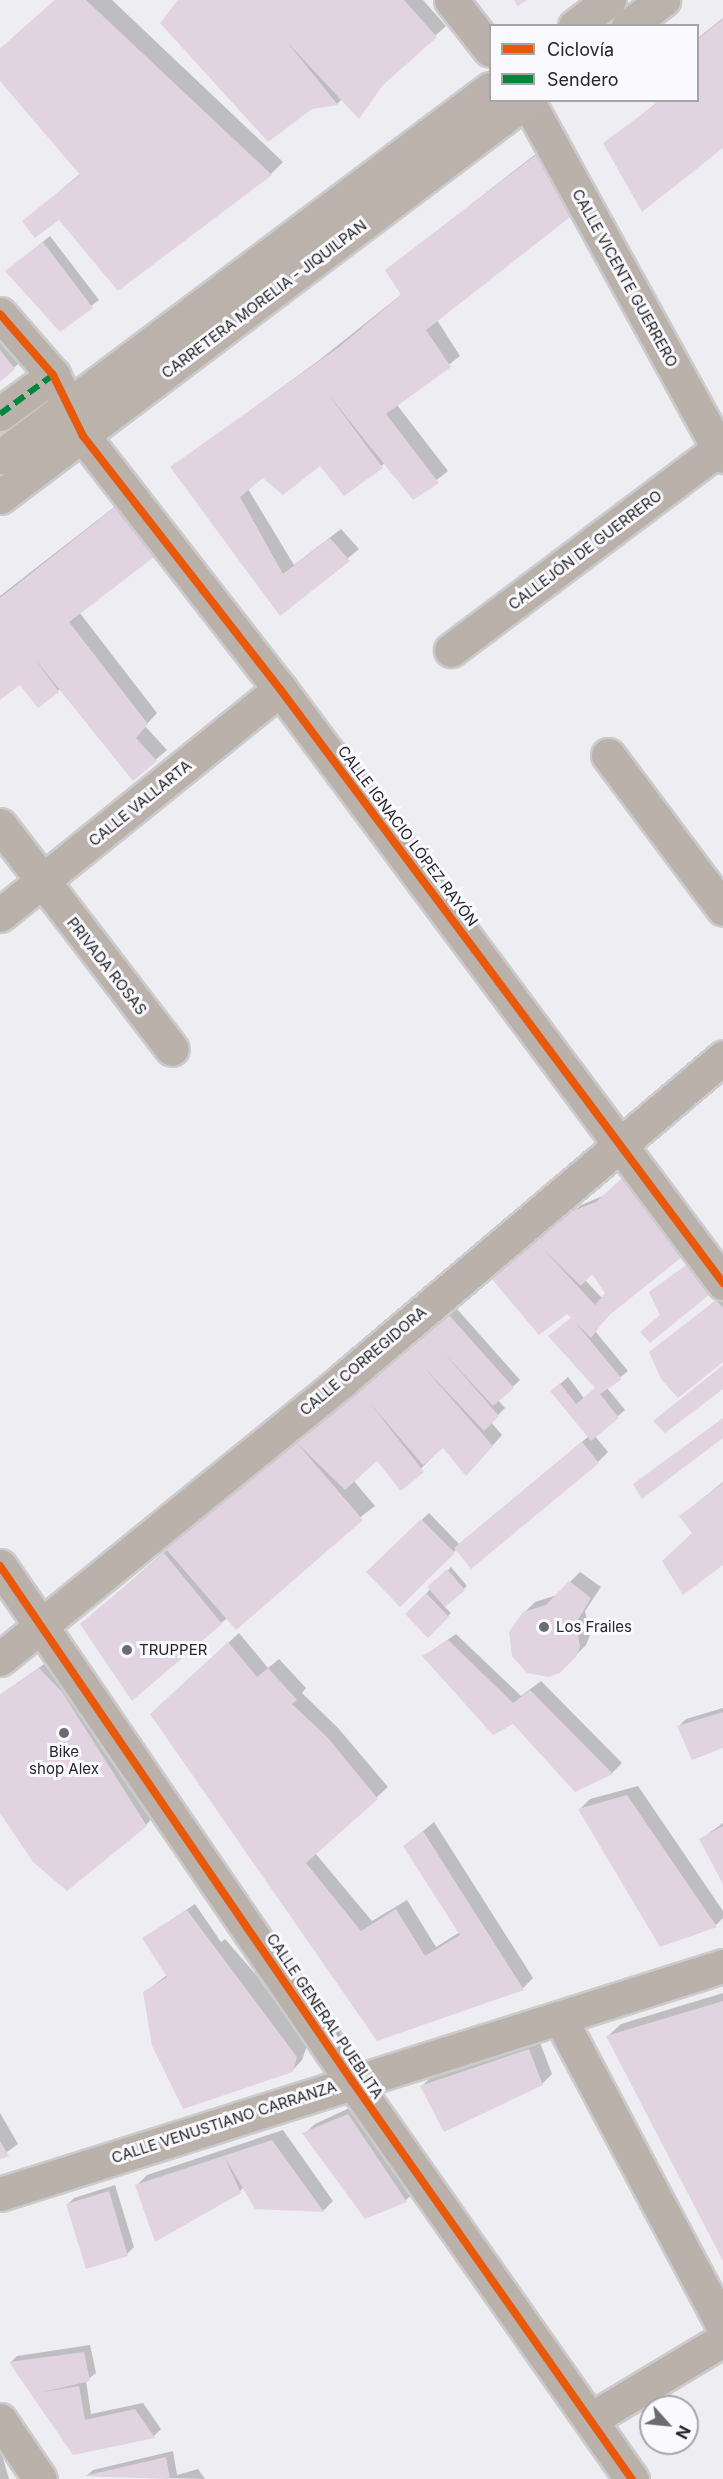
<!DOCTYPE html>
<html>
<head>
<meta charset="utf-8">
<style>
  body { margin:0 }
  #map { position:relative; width:723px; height:2479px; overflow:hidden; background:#eeeef2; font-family:Inter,sans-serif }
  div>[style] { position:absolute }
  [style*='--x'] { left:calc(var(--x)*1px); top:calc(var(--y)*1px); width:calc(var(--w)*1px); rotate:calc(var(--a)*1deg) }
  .shadow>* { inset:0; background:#0003 }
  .building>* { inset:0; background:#e2d3e0 }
  .roads { filter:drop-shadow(2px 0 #cbcbcd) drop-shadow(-2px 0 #cbcbcd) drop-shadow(0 2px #cbcbcd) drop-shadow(0 -2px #cbcbcd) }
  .minor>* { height:33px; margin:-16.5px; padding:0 16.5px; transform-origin:16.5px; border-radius:16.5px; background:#bab2aa }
  .major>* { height:33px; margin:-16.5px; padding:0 16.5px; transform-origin:16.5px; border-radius:16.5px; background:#bbb2ac }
  .quiet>* { height:6px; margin-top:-3px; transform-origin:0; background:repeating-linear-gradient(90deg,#00873e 0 12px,transparent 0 18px) }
  .cycleway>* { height:8px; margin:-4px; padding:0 4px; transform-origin:4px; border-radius:4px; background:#e8590c }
  .dots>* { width:16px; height:16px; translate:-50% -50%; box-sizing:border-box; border:3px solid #faf9fe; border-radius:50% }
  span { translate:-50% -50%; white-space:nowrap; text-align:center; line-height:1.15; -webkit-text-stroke:6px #faf9fe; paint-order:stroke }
  .street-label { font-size:15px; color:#262629 }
  .poi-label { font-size:15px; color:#262629 }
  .left { translate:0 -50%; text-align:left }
  .legend { position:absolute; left:489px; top:24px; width:210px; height:78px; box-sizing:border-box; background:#faf9fe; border:2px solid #a5a5a9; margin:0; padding:8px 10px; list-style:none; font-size:18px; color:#262629 }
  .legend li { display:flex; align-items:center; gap:12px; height:30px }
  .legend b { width:30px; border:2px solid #a5a5a9 }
  .north { position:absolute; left:639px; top:2395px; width:60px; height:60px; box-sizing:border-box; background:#faf9fe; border:2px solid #a5a5a9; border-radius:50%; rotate:117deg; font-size:16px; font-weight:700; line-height:24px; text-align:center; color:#262629 }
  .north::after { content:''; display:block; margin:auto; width:21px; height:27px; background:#6c6c6f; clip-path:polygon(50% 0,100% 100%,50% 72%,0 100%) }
</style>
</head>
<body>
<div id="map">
  <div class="shadow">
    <i style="clip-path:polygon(55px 0,112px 0,283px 162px,271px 174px,59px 218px,24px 221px,80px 174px,0 79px,0 49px)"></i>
    <i style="clip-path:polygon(180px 0,423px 0,446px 26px,387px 79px,359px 117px,343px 98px,337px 104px)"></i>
    <i style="clip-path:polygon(723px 18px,723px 146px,605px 144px,660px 100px,698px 100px,698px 38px)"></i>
    <i style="clip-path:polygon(551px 142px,437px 320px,460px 356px,397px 405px,448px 471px,414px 498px,385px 463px,344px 494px,320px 464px,263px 476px,248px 489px,294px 565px,341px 529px,359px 549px,281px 614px,172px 468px,322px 358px,402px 294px,387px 270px)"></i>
    <i style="clip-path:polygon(50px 236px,99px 300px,60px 330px,7px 271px)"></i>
    <i style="clip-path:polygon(0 328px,25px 358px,0 380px)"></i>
    <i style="clip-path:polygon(131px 494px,79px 612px,157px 713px,145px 726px,167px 750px,133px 779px,60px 689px,39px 706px,20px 682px,0 698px,0 596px)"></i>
    <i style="clip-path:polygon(evenodd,631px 1171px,691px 1245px,611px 1313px,595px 1331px,628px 1371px,607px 1388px,625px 1410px,595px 1436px,608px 1452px,598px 1462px,457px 1549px,400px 1604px,368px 1572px,429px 1513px,459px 1544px,589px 1436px,559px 1385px,568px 1377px,584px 1398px,597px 1387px,550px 1336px,573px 1317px,500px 1271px,581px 1205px,605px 1195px,631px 1171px,593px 1273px,607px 1293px,602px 1298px,585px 1280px,593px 1273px)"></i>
    <i style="clip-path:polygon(723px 1295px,723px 1361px,658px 1346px)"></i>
    <i style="clip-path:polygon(457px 1309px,520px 1380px,498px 1400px,505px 1408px,491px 1422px,502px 1435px,476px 1464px,443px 1446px,401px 1489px,377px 1458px,353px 1480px,375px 1506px,221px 1623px,93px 1614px,307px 1428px)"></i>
    <i style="clip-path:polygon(723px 1482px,723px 1563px,681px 1516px)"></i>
    <i style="clip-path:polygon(451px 1567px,467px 1586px,444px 1606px,451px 1613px,428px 1636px,407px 1614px)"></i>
    <i style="clip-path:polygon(580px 1572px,601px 1587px,585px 1611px,590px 1635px,586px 1645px,559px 1672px,524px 1613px,535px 1602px,557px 1595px)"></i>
    <i style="clip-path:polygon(239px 1633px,268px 1668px,279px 1659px,306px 1688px,302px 1693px,338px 1728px,388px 1787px,315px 1853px,372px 1921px,407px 1900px,436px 1947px,460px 1932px,405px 1846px,434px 1822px,533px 1978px,523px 1988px,378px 2039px,162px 1704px)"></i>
    <i style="clip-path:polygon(456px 1634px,521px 1696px,541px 1681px,622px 1763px,612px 1773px,576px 1790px,513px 1722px,424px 1656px)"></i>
    <i style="clip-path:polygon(47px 1662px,156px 1814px,146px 1825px,0 1810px,0 1695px)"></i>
    <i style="clip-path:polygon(723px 1708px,723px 1746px,679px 1726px,686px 1719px)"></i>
    <i style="clip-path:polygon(638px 1786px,723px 1911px,723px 1918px,716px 1925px,580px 1809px,590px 1799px)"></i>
    <i style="clip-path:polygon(723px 1823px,723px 1881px,701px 1839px)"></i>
    <i style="clip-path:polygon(195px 1904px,221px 1942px,225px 1939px,257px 1976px,307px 2046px,302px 2060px,292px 2071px,145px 1992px,167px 1975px,144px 1938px)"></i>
    <i style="clip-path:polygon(723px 1993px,723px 2258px,608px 2036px,621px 2024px)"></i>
    <i style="clip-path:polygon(539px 2040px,552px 2074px,542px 2084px,422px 2086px,432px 2076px)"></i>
    <i style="clip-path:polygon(358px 2104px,416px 2190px,406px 2200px,365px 2217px,304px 2134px,315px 2124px)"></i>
    <i style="clip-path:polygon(0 2113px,18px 2144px,0 2157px)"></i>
    <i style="clip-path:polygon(283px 2130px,333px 2201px,323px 2211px,244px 2187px,240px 2191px,137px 2185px,147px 2175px)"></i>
    <i style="clip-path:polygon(115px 2185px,134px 2247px,127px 2254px,67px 2205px,74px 2198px)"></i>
    <i style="clip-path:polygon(90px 2345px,96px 2373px,86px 2381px,91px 2414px,143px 2403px,161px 2429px,154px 2436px,73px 2454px,10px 2363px,17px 2356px)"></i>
    <i style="clip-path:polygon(0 2448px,9px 2479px,0 2479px)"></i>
    <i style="clip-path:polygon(173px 2451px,177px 2475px,198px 2469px,205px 2479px,86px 2476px,93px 2470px)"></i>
  </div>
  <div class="building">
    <i style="clip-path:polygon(55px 0,86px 0,272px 175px,118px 291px,59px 220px,35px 238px,22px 221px,80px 175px,0 81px,0 49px)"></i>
    <i style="clip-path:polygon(178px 0,404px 0,437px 37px,382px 86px,359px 119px,287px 42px,338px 105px,312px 109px,268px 142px,160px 23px)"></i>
    <i style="clip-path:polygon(514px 0,527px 0,518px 6px)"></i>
    <i style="clip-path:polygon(723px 19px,723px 148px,642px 212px,603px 143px,661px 100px,698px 100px,698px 39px)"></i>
    <i style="clip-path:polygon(541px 151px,574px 214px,426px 330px,451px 367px,386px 414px,439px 483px,413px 500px,328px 394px,383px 468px,344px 496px,320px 466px,283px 495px,263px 478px,240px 497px,283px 574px,330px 538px,350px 561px,280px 616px,170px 467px,339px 347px,401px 295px,385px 270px)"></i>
    <i style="clip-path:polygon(43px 242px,93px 308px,60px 332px,5px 271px)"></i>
    <i style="clip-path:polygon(0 350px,15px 369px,0 382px)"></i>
    <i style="clip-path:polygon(120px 503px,158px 554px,69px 622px,148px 724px,136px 738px,157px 761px,133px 781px,34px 658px,59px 692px,38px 708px,20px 685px,0 700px,0 598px)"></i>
    <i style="clip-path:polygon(evenodd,623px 1177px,682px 1257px,607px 1317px,591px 1338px,575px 1322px,622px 1379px,600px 1394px,619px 1418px,591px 1441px,550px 1391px,560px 1383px,576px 1404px,595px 1388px,548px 1336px,571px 1318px,567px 1314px,539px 1335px,491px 1278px,573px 1211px,596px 1202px,623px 1177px,544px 1250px,581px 1286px,592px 1274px,605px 1293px,595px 1305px,544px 1250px)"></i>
    <i style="clip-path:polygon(694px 1259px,714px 1291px,650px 1343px,640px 1332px,660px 1315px,649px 1292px)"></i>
    <i style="clip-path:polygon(716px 1300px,723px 1308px,723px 1362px,678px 1398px,661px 1379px,649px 1352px)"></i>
    <i style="clip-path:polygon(449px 1315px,514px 1388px,493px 1406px,443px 1352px,499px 1416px,484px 1431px,422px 1365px,493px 1446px,466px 1476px,443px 1448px,423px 1465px,370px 1403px,424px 1472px,401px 1491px,377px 1461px,345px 1490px,296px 1442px,363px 1520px,236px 1630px,166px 1549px,293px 1439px)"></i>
    <i style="clip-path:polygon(723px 1365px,723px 1389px,665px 1433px,653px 1421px)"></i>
    <i style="clip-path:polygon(723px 1418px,723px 1438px,642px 1499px,633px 1484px)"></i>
    <i style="clip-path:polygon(582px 1442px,599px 1463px,471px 1569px,454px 1548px)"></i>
    <i style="clip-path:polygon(723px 1483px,723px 1565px,683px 1595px,662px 1561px,692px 1533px,679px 1516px)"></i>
    <i style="clip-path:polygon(421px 1519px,455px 1553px,400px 1607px,366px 1572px)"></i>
    <i style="clip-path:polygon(164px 1553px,222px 1624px,132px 1701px,80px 1624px)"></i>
    <i style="clip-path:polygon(447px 1569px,465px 1590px,445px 1607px,427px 1587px)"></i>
    <i style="clip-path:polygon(569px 1581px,591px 1598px,576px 1623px,580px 1647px,576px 1657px,560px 1673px,549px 1677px,527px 1673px,512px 1656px,509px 1632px,523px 1612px,546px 1605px)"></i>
    <i style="clip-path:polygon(426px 1593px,449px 1617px,428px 1638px,405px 1614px)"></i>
    <i style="clip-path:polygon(448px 1640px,513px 1703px,530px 1690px,613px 1774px,575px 1792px,513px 1724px,493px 1735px,422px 1656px)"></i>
    <i style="clip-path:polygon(228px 1642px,257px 1677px,268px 1668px,297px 1700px,292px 1704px,328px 1738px,378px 1799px,306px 1863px,361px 1931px,396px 1909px,425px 1956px,460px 1935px,403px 1846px,423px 1831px,524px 1990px,377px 2041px,150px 1714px)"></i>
    <i style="clip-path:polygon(39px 1668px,62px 1692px,147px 1826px,67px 1891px,33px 1862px,0 1813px,0 1695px)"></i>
    <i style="clip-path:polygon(723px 1712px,723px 1748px,692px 1760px,677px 1726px)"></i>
    <i style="clip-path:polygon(627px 1795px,717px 1927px,660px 1947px,578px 1809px)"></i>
    <i style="clip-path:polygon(723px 1826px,723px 1884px,699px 1839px)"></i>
    <i style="clip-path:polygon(187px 1910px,297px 2057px,293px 2072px,183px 2109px,152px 2046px,143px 1992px,167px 1977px,142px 1938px)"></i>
    <i style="clip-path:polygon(723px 2001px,723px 2261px,606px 2036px)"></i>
    <i style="clip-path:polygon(529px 2049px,543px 2085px,444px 2132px,420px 2086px)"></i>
    <i style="clip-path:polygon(348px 2114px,407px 2202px,365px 2219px,302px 2133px)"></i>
    <i style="clip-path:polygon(272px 2140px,324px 2212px,255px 2209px,224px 2156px,241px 2193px,155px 2242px,135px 2185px)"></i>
    <i style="clip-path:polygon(0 2141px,9px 2156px,0 2159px)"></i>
    <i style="clip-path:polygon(109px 2191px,128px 2256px,86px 2269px,66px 2204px)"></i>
    <i style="clip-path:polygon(84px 2352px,90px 2381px,43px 2392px,79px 2386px,85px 2420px,135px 2409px,155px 2438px,73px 2455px,9px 2362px)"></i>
    <i style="clip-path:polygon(166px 2457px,170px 2479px,84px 2476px)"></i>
  </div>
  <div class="roads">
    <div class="minor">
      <i style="--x:451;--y:0;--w:63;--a:52"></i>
      <i style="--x:527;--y:100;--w:406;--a:61.2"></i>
      <i style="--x:0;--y:314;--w:81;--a:49"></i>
      <i style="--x:53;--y:375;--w:68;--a:63.8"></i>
      <i style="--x:83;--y:436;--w:321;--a:52.1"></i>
      <i style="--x:280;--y:689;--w:741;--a:53.28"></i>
      <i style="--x:0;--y:414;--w:66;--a:-36.3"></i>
      <i style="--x:451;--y:650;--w:335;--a:-36.9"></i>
      <i style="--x:608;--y:755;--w:192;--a:53.2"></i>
      <i style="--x:0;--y:825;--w:282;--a:52.5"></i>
      <i style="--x:0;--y:915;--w:360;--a:-38.9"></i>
      <i style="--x:0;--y:1566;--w:624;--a:55.65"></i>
      <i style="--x:352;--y:2081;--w:487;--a:54.9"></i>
      <i style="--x:0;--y:1659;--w:444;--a:-39.1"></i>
      <i style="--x:344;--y:1379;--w:497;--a:-40.3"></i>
      <i style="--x:560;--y:2018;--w:348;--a:62.1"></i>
      <i style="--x:0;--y:2194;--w:758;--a:-17.5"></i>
      <i style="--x:593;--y:2418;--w:152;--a:-31"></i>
      <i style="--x:0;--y:2420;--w:71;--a:55.9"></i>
    </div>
    <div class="major">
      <i style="--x:575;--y:26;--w:43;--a:-37.4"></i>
      <i style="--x:628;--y:26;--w:44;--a:-36.6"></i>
      <i style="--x:0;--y:457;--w:613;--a:-36.91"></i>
      <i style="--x:0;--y:497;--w:660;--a:-36.99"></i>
    </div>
  </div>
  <div class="quiet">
    <i style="--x:0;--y:414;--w:66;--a:-36.3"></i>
  </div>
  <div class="cycleway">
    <i style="--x:0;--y:314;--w:81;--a:49"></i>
    <i style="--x:53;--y:375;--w:68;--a:63.8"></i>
    <i style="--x:83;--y:436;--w:321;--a:52.1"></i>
    <i style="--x:280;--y:689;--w:741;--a:53.28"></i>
    <i style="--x:0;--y:1566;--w:624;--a:55.65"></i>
    <i style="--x:352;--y:2081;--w:487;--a:54.9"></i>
  </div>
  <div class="dots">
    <i style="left:544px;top:1627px;background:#6c6c6f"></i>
    <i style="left:127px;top:1650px;background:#6c6c6f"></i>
    <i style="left:64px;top:1733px;background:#6c6c6f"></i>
  </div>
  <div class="street-label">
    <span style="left:625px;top:278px;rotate:61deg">CALLE VICENTE GUERRERO</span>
    <span style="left:264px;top:299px;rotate:-37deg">CARRETERA MORELIA - JIQUILPAN</span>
    <span style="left:585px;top:550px;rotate:-37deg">CALLEJÓN DE GUERRERO</span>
    <span style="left:140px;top:803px;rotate:-39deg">CALLE VALLARTA</span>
    <span style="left:408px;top:836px;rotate:53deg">CALLE IGNACIO LÓPEZ RAYÓN</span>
    <span style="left:107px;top:966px;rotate:52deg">PRIVADA ROSAS</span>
    <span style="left:363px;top:1361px;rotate:-40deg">CALLE CORREGIDORA</span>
    <span style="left:325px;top:2016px;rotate:56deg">CALLE GENERAL PUEBLITA</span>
    <span style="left:224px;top:2122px;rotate:-18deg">CALLE VENUSTIANO CARRANZA</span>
  </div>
  <div class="poi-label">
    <span class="left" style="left:556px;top:1627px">Los Frailes</span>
    <span class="left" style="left:139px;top:1650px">TRUPPER</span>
    <span style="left:64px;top:1760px">Bike<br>shop Alex</span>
  </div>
  <ul class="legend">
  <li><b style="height:8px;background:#e8590c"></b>Ciclovía</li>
  <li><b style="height:8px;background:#00873e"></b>Sendero</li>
  </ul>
  <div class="north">N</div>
</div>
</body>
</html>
